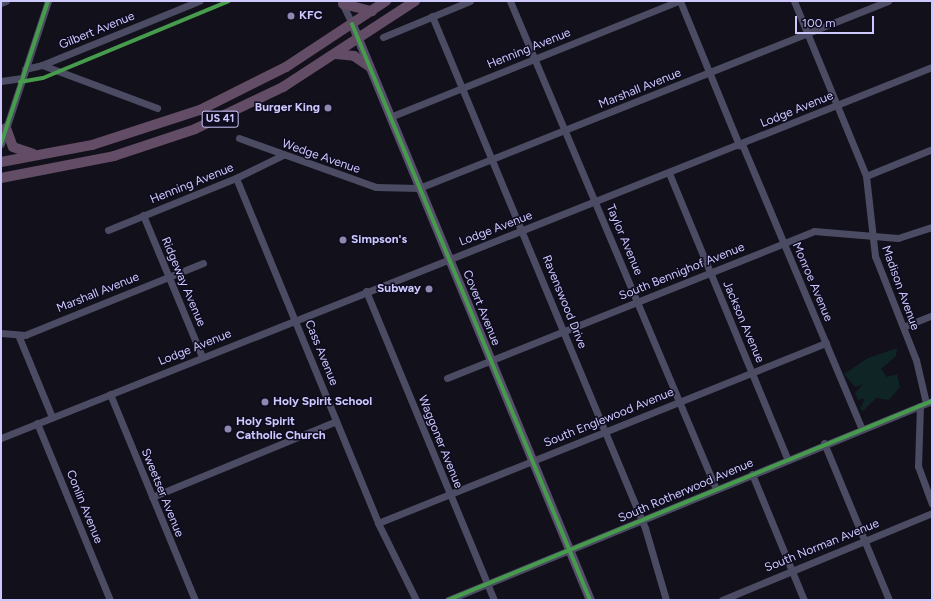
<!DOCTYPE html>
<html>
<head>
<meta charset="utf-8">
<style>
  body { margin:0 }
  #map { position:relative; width:933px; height:601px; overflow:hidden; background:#12101a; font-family:Figtree,sans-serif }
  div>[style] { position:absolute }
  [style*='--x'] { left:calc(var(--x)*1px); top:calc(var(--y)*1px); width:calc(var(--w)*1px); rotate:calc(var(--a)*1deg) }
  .green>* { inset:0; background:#0f2424 }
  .minor>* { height:7px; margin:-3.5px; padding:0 3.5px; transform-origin:3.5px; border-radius:3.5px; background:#4b4b63 }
  .major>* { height:9px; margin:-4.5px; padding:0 4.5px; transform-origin:4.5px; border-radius:4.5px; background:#584d6c }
  .highway>* { height:10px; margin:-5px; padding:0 5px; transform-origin:5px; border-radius:5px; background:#634c65 }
  .cycleway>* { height:4px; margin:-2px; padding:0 2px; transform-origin:2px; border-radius:2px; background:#469c4c }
  .dots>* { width:11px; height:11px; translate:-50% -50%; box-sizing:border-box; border:2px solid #0e0c1e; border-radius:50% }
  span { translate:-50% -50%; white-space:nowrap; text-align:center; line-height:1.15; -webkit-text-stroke:3px #0e0c1e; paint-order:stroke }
  .shield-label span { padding:1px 3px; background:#0e0c1e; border:1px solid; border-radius:3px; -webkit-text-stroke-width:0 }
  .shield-label { font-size:11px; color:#cdc9ff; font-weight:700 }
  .poi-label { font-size:12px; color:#cdc9ff; font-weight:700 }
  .left { translate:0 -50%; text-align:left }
  .right { translate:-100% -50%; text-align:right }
  .street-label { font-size:12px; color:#cdc9ff }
  .frame { position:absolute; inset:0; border:2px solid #cdc9ff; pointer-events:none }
  .scale { position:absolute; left:795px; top:16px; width:79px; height:18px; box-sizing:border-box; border:2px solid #cdc9ff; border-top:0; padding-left:5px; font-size:12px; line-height:14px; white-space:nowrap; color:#cdc9ff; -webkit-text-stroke:3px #0e0c1e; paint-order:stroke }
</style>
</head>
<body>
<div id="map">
  <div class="green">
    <i style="clip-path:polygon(897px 348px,896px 356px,881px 369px,887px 377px,897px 374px,900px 387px,889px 400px,876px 398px,863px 411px,860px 409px,865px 398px,858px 400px,855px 393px,863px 384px,855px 387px,844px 374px,868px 358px)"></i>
  </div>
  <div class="minor">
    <i style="--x:341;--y:1;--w:25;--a:64"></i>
    <i style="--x:510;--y:1;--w:530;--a:67.11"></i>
    <i style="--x:680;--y:1;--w:156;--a:67.7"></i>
    <i style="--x:794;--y:1;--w:189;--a:67.6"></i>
    <i style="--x:866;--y:176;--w:81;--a:83.6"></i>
    <i style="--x:875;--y:256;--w:112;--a:68.5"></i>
    <i style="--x:916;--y:360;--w:44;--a:76.9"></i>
    <i style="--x:1;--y:3;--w:5;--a:-22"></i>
    <i style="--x:432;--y:16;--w:555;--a:67.41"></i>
    <i style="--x:645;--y:528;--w:75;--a:73.7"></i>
    <i style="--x:383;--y:37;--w:94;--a:-22.5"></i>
    <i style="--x:42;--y:65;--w:123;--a:20.5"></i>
    <i style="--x:25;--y:69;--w:17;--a:-13"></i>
    <i style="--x:42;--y:65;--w:170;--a:-22.2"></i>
    <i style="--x:1;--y:81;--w:21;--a:-8"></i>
    <i style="--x:390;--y:117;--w:310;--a:-21.9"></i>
    <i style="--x:239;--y:138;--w:145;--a:19.7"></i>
    <i style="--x:376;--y:187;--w:43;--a:1.3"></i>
    <i style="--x:419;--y:188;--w:505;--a:-21.74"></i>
    <i style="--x:1;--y:144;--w:151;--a:-71.8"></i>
    <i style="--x:742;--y:144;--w:309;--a:67.2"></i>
    <i style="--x:669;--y:173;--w:308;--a:67.5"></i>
    <i style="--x:866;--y:176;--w:71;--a:-22.2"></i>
    <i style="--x:236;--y:178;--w:373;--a:67.6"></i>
    <i style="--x:378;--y:523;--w:86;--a:63.7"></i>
    <i style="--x:143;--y:215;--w:154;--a:67.4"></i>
    <i style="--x:108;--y:230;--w:138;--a:-22.1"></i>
    <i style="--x:236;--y:178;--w:52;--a:-26.1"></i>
    <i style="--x:366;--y:291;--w:334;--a:67.5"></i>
    <i style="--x:903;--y:327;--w:31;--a:-22"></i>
    <i style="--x:1;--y:333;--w:24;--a:5"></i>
    <i style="--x:25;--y:335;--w:192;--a:-22"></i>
    <i style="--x:19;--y:337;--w:87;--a:67.6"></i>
    <i style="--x:447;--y:378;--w:395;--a:-21.8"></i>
    <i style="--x:814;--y:231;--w:84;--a:4.8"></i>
    <i style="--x:898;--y:238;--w:36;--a:-18"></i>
    <i style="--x:110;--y:394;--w:223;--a:67.6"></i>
    <i style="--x:920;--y:406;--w:60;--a:91.9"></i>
    <i style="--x:918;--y:466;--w:40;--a:69.8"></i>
    <i style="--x:37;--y:423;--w:191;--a:67.6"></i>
    <i style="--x:1;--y:438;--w:1002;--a:-21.73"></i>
    <i style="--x:824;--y:443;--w:170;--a:67.5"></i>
    <i style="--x:752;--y:474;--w:136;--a:67.6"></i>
    <i style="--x:152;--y:497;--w:199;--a:-22.4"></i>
    <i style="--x:378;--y:523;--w:483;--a:-21.9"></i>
    <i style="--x:448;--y:600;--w:523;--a:-22.35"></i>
    <i style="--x:722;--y:600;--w:227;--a:-22.5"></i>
  </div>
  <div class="major">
    <i style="--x:352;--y:24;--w:623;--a:67.55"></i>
  </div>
  <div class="highway">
    <i style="--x:343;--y:4;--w:30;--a:14"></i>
    <i style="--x:336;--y:54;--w:18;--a:6"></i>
    <i style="--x:354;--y:56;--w:18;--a:34"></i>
    <i style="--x:6;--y:128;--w:20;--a:70"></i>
    <i style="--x:13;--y:147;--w:21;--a:19"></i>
    <i style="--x:1;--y:162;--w:93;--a:-10.6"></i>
    <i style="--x:92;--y:145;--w:114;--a:-18"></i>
    <i style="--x:200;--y:110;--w:96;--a:-26.6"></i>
    <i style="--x:286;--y:67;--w:120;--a:-33.4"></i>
    <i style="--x:1;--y:178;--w:115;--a:-11"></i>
    <i style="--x:114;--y:156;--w:85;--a:-18.4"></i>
    <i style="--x:195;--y:129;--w:98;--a:-25.5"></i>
    <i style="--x:283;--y:87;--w:158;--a:-33.1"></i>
  </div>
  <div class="cycleway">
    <i style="--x:352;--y:24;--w:623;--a:67.55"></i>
    <i style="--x:20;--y:82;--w:23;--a:-10"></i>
    <i style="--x:43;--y:78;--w:201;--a:-22.5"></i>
    <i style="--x:1;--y:144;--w:151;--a:-71.8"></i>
    <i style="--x:448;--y:600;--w:523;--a:-22.35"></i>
  </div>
  <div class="dots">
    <i style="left:291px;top:16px;background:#8c88af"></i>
    <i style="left:328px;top:108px;background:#8c88af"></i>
    <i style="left:343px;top:240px;background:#8c88af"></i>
    <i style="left:429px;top:289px;background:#8c88af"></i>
    <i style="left:265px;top:402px;background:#8c88af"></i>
    <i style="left:228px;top:429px;background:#8c88af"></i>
  </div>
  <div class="shield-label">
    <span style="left:220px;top:119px">US 41</span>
  </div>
  <div class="poi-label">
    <span class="left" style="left:299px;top:16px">KFC</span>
    <span class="right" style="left:320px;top:108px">Burger King</span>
    <span class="left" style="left:351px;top:240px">Simpson's</span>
    <span class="right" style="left:421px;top:289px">Subway</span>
    <span class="left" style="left:273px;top:402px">Holy Spirit School</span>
    <span class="left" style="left:236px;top:429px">Holy Spirit<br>Catholic Church</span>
  </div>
  <div class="street-label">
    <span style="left:97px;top:31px;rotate:-22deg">Gilbert Avenue</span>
    <span style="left:529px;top:49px;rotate:-22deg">Henning Avenue</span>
    <span style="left:640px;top:89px;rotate:-22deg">Marshall Avenue</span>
    <span style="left:797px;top:110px;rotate:-22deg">Lodge Avenue</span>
    <span style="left:321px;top:157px;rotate:19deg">Wedge Avenue</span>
    <span style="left:192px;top:184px;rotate:-22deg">Henning Avenue</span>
    <span style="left:496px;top:229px;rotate:-21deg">Lodge Avenue</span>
    <span style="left:624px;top:240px;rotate:67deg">Taylor Avenue</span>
    <span style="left:682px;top:272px;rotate:-22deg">South Bennighof Avenue</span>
    <span style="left:183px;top:282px;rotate:67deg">Ridgeway Avenue</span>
    <span style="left:812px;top:282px;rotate:67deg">Monroe Avenue</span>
    <span style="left:900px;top:288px;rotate:70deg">Madison Avenue</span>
    <span style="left:98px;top:293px;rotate:-22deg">Marshall Avenue</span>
    <span style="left:564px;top:302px;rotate:68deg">Ravenswood Drive</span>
    <span style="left:481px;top:308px;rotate:68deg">Covert Avenue</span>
    <span style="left:743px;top:322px;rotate:67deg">Jackson Avenue</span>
    <span style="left:195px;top:348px;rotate:-22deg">Lodge Avenue</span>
    <span style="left:321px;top:353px;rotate:68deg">Cass Avenue</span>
    <span style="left:609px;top:418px;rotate:-22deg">South Englewood Avenue</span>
    <span style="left:440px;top:442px;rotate:68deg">Waggoner Avenue</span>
    <span style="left:686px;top:491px;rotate:-23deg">South Rotherwood Avenue</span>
    <span style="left:162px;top:493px;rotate:68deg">Sweetser Avenue</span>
    <span style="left:84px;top:507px;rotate:68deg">Conlin Avenue</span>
    <span style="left:822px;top:546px;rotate:-22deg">South Norman Avenue</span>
  </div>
  <div class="frame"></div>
  <div class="scale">100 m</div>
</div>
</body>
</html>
